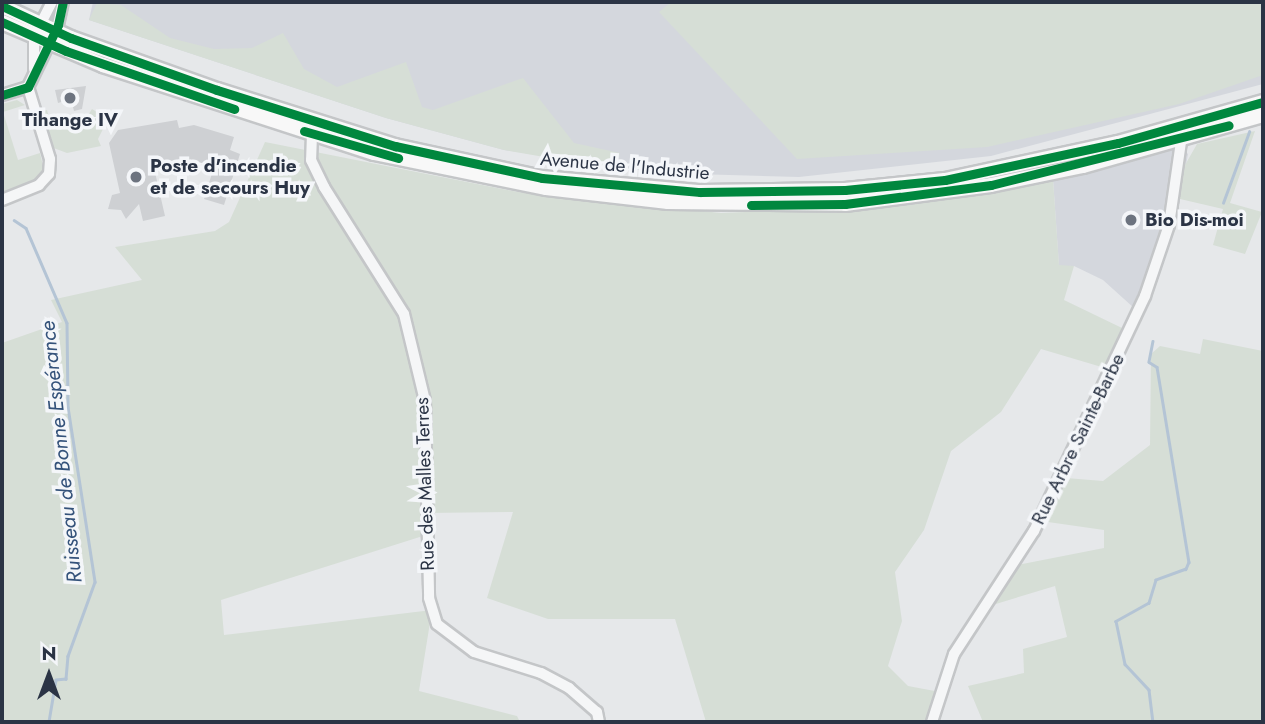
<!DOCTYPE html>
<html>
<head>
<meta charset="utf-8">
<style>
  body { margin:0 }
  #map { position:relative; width:1265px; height:724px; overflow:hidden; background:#e6e8ea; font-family:Jost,sans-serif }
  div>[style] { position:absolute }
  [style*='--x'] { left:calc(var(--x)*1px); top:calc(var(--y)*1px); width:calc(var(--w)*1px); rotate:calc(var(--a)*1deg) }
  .built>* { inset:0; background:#d4d7dd }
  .green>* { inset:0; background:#d6ded6 }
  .stream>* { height:2.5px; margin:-1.25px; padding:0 1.25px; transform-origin:1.25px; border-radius:1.25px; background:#b4c4d5 }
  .building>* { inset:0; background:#ced0d3 }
  .roads { filter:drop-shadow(2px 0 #c4c6c8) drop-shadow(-2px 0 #c4c6c8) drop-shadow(0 2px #c4c6c8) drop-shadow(0 -2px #c4c6c8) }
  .minor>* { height:10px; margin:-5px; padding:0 5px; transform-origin:5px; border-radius:5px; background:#f5f6f7 }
  .major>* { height:14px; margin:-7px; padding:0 7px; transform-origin:7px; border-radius:7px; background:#f8f8f8 }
  .cycleway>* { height:9px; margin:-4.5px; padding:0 4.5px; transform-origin:4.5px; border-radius:4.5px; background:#00873e }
  .dots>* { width:19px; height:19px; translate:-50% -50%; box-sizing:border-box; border:4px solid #f4f6f9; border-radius:50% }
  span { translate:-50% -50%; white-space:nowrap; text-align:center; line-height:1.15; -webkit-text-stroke:7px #f4f6f9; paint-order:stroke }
  .poi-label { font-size:19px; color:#2b3445; font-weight:700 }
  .left { translate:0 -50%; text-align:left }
  .street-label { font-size:19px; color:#2b3445 }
  .water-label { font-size:21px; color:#34527a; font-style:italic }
  .frame { position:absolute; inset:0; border:4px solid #2b3445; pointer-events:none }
  .north { position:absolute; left:14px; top:640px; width:70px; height:70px; -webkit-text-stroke:5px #f4f6f9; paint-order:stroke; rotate:0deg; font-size:19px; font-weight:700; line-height:28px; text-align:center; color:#2b3445 }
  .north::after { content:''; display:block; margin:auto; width:24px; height:32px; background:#2b3445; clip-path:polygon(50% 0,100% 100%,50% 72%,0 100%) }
</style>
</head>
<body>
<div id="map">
  <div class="built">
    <i style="clip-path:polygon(93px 2px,1263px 2px,1263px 84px,991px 156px,799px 177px,659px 173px,504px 150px,386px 118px,89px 20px)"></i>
    <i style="clip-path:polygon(1179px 146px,1188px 154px,1180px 199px,1145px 309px,1134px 308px,1103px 280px,1074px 266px,1059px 266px,1053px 179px)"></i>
  </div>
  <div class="green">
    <i style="clip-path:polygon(671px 2px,1263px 2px,1263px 75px,1179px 104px,987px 147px,797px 159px,659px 12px)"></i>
    <i style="clip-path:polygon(97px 3px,121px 5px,170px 38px,214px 49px,252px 48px,283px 33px,304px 69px,337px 87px,406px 62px,422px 107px,433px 110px,523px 78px,574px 143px,620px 153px,614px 169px,504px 150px,386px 118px,89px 20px)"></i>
    <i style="clip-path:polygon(17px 100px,25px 105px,3px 112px,18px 160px,40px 153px,44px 170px,34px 183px,2px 194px,2px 104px)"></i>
    <i style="clip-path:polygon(92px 109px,108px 119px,98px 139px,101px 146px,67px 153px,51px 147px,42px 111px,47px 110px,50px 121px,73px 114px,85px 120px)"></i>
    <i style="clip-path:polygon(1255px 131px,1230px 203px,1262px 212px,1245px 254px,1213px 245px,1223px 209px,1180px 199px,1181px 172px,1197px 144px)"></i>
    <i style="clip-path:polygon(265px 142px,518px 192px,721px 213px,907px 205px,1053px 179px,1059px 265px,1074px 266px,1064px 300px,1122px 328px,1105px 368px,1041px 349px,1001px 412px,951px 451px,924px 530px,895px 572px,902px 621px,888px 666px,908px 686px,940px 692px,932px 722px,706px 722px,675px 619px,548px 619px,487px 598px,513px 512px,426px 513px,426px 535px,221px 600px,224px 635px,432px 610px,419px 691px,517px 716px,520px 722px,2px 722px,2px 343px,62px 322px,51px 300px,142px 280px,115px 247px,215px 231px,229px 222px)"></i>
    <i style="clip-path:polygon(1203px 339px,1263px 351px,1263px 722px,983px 722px,968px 686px,1024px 673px,1023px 649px,1067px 637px,1055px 586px,986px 607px,1012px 566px,1104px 548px,1104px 530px,1048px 522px,1066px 478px,1103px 481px,1150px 445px,1151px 354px,1160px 346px,1200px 354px)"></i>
  </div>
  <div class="stream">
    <i style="--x:1223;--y:203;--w:76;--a:-69.9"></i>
    <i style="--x:14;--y:220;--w:14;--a:34"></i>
    <i style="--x:26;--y:228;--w:103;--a:66.7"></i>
    <i style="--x:67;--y:323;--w:84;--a:89.3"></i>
    <i style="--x:68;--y:407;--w:177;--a:81.2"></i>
    <i style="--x:95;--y:582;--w:79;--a:110"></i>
    <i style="--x:68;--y:656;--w:23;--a:95"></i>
    <i style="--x:66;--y:679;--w:10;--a:174"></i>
    <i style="--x:56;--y:680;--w:43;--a:99.5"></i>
    <i style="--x:1153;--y:341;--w:21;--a:101"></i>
    <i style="--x:1149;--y:362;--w:9;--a:32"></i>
    <i style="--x:1157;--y:367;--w:198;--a:80.7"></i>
    <i style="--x:1189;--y:562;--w:8;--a:113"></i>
    <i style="--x:1186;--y:569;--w:32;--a:160"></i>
    <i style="--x:1156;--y:580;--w:24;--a:107"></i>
    <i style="--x:1149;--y:603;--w:38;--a:151"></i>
    <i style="--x:1116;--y:621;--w:44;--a:78.2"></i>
    <i style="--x:1125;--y:664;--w:35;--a:47"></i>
    <i style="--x:1149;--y:690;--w:32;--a:83"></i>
  </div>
  <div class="building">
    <i style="clip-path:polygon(86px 86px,82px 109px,74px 111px,71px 99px,58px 103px,55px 90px)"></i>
    <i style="clip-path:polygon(177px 120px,179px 128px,194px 125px,234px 137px,230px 150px,240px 154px,224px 205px,204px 199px,214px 167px,193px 160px,154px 168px,165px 216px,143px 221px,139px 204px,126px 219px,121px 210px,108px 209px,112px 195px,120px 193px,109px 143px,118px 130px)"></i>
  </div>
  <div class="roads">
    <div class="minor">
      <i style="--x:34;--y:69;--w:32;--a:-90"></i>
      <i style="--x:34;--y:37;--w:39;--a:-63"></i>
      <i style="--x:2;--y:95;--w:27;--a:-17"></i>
      <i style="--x:28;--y:87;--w:69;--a:-64.2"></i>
      <i style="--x:58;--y:25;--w:24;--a:-78"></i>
      <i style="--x:312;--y:134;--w:26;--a:92"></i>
      <i style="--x:311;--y:160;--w:30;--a:64"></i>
      <i style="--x:324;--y:187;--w:150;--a:57.8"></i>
      <i style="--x:404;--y:314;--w:89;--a:76.4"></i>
      <i style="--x:425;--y:401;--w:197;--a:88.8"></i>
      <i style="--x:429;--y:598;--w:27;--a:73"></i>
      <i style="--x:437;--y:624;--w:46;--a:37.1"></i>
      <i style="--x:474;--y:652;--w:70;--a:17.4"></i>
      <i style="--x:541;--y:673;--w:32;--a:28"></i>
      <i style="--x:569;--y:688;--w:37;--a:41"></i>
      <i style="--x:597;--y:712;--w:10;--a:79"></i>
      <i style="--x:2;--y:200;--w:40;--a:-22"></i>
      <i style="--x:39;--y:185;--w:15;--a:-48"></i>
      <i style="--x:49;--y:174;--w:15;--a:-86"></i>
      <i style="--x:50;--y:159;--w:75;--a:-107"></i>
      <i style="--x:932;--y:722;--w:71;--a:-72.1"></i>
      <i style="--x:954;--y:654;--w:147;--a:-57"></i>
      <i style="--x:1034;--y:531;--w:260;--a:-64.7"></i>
      <i style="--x:1145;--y:296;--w:75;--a:-71.3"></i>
      <i style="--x:1169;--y:225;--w:91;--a:-81.8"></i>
    </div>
    <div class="major">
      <i style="--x:2;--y:6;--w:76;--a:24.9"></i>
      <i style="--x:71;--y:38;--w:155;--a:19.6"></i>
      <i style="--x:217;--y:90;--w:187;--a:17.5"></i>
      <i style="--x:395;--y:146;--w:150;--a:12.3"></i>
      <i style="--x:542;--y:178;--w:159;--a:5.1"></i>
      <i style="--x:700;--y:192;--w:145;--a:-0.8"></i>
      <i style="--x:845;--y:190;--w:100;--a:-5.7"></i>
      <i style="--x:945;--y:180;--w:177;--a:-12.1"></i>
      <i style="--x:1118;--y:143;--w:151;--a:-15.8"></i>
      <i style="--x:2;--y:22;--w:110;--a:23.1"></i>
      <i style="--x:103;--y:65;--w:285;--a:18"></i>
      <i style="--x:374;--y:153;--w:176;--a:11.5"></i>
      <i style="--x:546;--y:188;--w:123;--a:6.5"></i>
      <i style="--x:668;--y:202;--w:177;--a:0.6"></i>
      <i style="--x:845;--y:204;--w:147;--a:-7.4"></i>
      <i style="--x:991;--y:185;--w:94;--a:-11.7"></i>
      <i style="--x:1083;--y:166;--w:187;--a:-15.8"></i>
    </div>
  </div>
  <div class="cycleway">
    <i style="--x:2;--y:6;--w:76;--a:24.9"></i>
    <i style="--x:71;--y:38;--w:155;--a:19.6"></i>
    <i style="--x:217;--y:90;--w:187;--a:17.5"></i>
    <i style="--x:395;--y:146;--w:150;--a:12.3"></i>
    <i style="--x:542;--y:178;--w:159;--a:5.1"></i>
    <i style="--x:700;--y:192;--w:145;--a:-0.8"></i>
    <i style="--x:845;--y:190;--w:100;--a:-5.7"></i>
    <i style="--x:945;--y:180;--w:177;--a:-12.1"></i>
    <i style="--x:1118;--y:143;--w:151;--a:-15.8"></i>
    <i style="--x:2;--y:22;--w:70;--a:24.4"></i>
    <i style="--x:66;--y:51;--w:178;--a:19"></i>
    <i style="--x:2;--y:95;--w:27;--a:-17"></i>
    <i style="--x:28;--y:87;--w:69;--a:-64.2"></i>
    <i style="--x:58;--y:25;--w:24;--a:-78"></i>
    <i style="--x:304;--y:131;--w:98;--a:16"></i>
    <i style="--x:751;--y:205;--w:94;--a:-0.6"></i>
    <i style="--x:845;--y:204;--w:147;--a:-7.4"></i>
    <i style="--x:991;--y:185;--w:245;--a:-14.1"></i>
  </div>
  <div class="dots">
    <i style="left:70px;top:98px;background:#6c737f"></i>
    <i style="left:136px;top:177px;background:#6c737f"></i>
    <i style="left:1131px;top:220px;background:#6c737f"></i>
  </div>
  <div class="poi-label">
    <span style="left:70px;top:120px">Tihange IV</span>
    <span class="left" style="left:150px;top:177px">Poste d'incendie<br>et de secours Huy</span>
    <span class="left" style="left:1145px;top:220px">Bio Dis-moi</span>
  </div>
  <div class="street-label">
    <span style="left:625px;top:166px;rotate:5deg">Avenue de l'Industrie</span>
    <span style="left:1078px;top:439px;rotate:-64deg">Rue Arbre Sainte-Barbe</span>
    <span style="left:425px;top:484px;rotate:-92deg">Rue des Malles Terres</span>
  </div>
  <div class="water-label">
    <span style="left:61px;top:452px;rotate:-96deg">Ruisseau de Bonne Espérance</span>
  </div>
  <div class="frame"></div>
  <div class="north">N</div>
</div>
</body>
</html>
